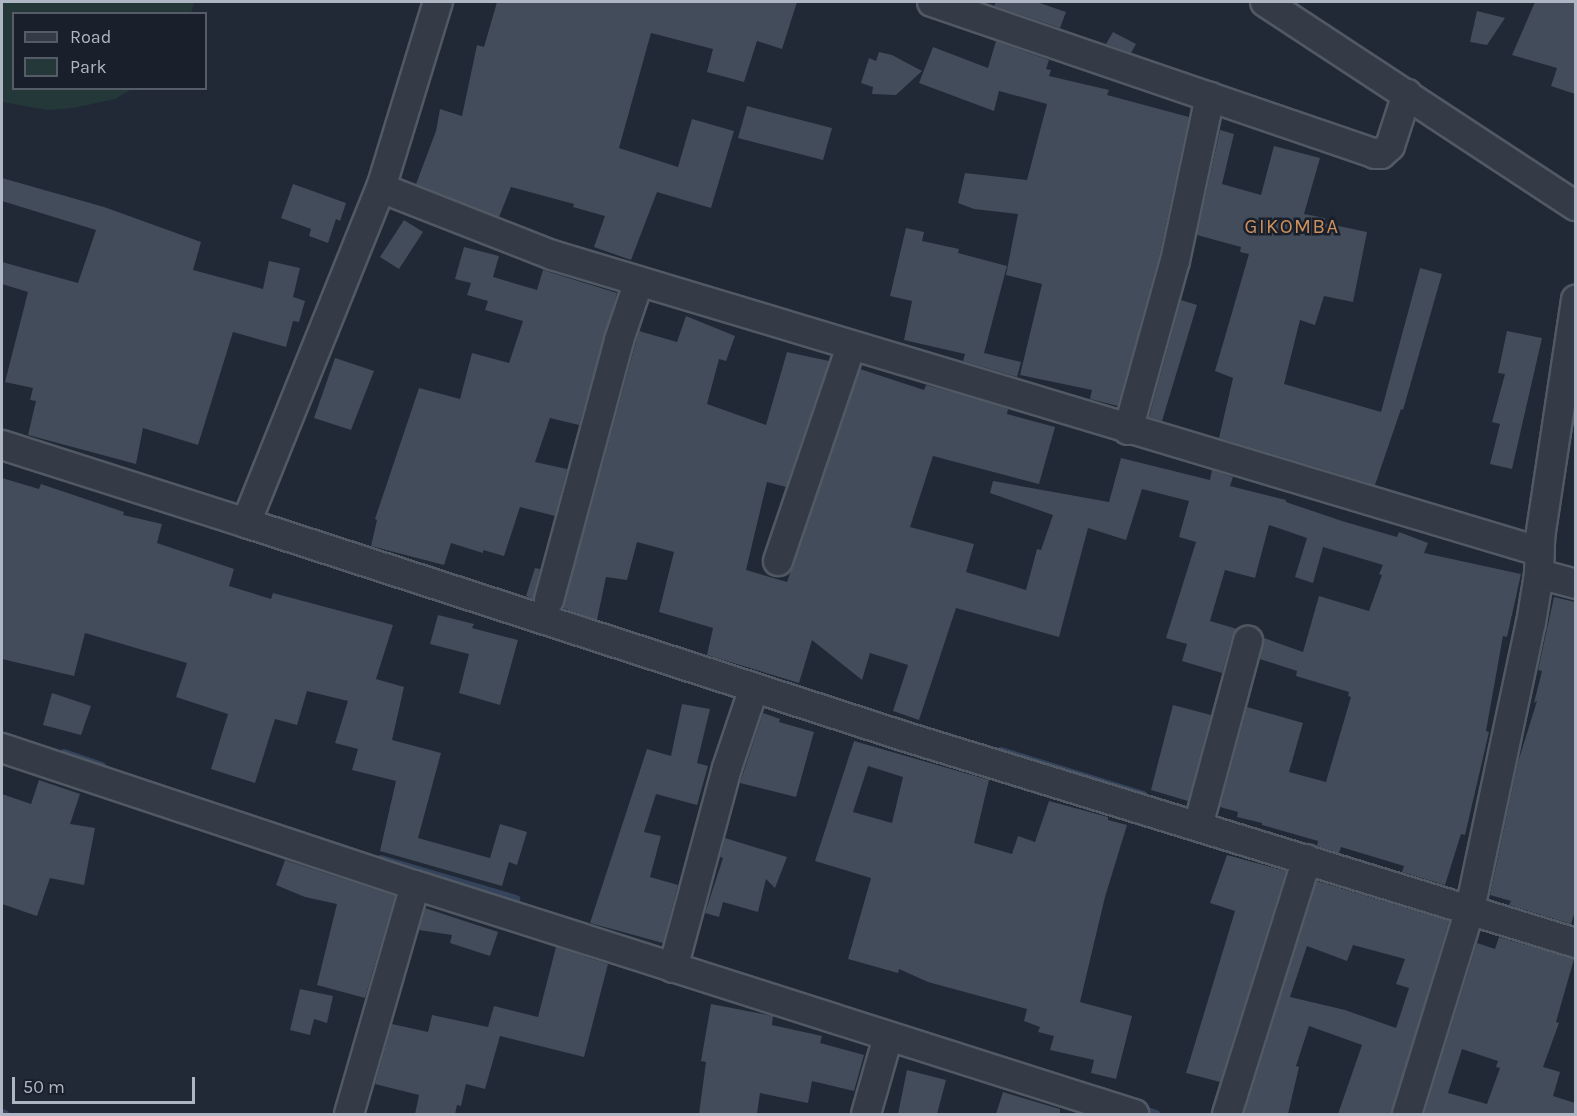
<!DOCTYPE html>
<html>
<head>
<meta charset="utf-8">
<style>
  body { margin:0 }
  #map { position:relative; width:1577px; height:1116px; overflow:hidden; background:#202935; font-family:Karla,sans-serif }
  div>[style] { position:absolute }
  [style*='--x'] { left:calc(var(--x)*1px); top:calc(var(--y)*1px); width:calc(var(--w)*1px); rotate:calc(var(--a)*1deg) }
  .green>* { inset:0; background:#253839 }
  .stream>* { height:8px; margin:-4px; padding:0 4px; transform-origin:4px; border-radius:4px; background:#35445c }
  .building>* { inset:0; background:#424c5a }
  .roads { filter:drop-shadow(2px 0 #515964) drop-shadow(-2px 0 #515964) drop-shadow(0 2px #515964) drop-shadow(0 -2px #515964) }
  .minor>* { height:28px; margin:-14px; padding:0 14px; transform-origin:14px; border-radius:14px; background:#343b46 }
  span { translate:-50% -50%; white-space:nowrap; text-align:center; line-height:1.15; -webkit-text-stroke:5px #19202b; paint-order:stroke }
  .quarter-label { font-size:20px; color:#ce905e; letter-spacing:1.5px }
  .frame { position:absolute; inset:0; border:3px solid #aeb6c3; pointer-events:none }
  .legend { position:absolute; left:12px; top:12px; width:195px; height:78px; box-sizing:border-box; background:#19202b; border:2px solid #555c68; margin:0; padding:8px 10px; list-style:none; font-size:18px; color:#aeb6c3 }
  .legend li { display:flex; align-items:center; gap:12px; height:30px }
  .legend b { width:30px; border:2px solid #555c68 }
  .scale { position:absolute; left:12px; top:1077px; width:183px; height:27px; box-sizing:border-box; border:3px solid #aeb6c3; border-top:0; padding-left:8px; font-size:18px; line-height:21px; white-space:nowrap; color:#aeb6c3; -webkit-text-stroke:4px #19202b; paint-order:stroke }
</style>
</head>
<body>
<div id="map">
  <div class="green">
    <i style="clip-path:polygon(2px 2px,194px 2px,191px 13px,14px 14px,14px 88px,132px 89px,115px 99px,73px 108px,48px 110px,2px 102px)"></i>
  </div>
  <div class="stream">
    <i style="--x:1001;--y:751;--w:149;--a:17.2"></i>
    <i style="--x:64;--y:753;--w:40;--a:18.9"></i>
    <i style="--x:381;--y:859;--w:141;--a:16.5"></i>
    <i style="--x:1141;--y:1109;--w:16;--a:18"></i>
    <i style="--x:2;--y:1113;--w:3;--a:18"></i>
  </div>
  <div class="building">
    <i style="clip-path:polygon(497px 2px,797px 2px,782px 49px,757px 41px,744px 82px,707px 72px,713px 49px,651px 33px,619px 148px,678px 167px,692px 119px,734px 131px,711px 208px,657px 192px,631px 260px,594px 247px,605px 216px,573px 207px,574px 204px,511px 187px,499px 217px,416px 184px,436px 131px,440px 109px,462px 116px,477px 45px,484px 47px)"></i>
    <i style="clip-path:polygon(996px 2px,1037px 2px,1066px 12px,1060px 28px,994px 6px)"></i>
    <i style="clip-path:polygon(1535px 2px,1575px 2px,1575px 94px,1551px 86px,1557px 68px,1512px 55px)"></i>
    <i style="clip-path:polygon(1477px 11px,1505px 18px,1487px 45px,1470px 42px)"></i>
    <i style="clip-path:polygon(1113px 32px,1136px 44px,1131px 53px,1106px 44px)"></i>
    <i style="clip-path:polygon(996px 41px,1049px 60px,1046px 69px,1051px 70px,1049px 76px,1109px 90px,1107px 95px,1189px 117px,1159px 257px,1118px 406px,1090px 399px,1092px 390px,1020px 375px,1042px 284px,1006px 275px,1018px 214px,974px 209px,958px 203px,965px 173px,1027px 180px,1047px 104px,999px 91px,994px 111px,919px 83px,933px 47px,988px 68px)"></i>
    <i style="clip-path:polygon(879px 52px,892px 55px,922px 71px,896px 95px,872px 94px,873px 87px,861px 83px,869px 58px,876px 61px)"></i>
    <i style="clip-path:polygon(747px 106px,832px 128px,823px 160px,738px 138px)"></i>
    <i style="clip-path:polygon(1220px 130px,1234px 134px,1222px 184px,1261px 195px,1274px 146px,1320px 158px,1304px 214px,1325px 218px,1324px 223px,1367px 232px,1353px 302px,1324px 296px,1315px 325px,1300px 320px,1284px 384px,1381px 412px,1420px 268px,1442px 274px,1403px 410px,1401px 409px,1375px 485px,1219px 438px,1233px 378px,1215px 371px,1249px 254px,1240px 252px,1241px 247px,1197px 235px)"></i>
    <i style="clip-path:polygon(2px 178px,104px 207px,201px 242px,193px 270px,263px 289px,269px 261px,300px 268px,293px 297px,305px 301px,299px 322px,293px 321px,286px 347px,233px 332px,198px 445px,143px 428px,136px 464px,28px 435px,36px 401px,30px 400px,33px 388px,5px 382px,28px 292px,2px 284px,2px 262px,78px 283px,96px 230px,2px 201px)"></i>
    <i style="clip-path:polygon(293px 184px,346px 203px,340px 221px,336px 219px,328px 243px,309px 236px,311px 229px,281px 218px)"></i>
    <i style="clip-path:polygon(404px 220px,423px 232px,399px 269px,380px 257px)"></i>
    <i style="clip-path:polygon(906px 228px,924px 232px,922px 241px,959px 249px,958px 253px,1007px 266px,984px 353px,1021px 362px,1017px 377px,963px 361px,965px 354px,904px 340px,912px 301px,890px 296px)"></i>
    <i style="clip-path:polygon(464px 247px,499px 256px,493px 277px,537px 290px,543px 270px,617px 293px,579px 425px,550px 418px,535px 462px,567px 469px,555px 516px,520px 507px,504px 556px,483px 550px,483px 553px,451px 543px,444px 565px,371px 546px,377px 520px,375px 519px,419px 388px,460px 399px,472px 353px,509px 363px,523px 321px,485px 310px,488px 301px,467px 295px,471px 283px,455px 279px)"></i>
    <i style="clip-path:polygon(1181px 300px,1197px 305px,1162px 421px,1149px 417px)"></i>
    <i style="clip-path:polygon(686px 316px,735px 336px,726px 361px,719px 359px,707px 404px,766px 425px,787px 352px,829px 361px,786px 487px,767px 482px,746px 570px,787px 582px,860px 369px,924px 390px,926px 385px,955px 393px,1008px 409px,1007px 414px,1055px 427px,1039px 484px,933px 456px,910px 527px,974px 544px,966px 572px,1026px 590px,1037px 549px,1041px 550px,1053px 515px,990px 493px,993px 481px,1109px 502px,1121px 458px,1210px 480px,1212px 470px,1233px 477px,1230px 486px,1286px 500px,1286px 502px,1342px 521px,1397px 537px,1399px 532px,1428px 543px,1424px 553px,1521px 574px,1507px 637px,1503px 636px,1486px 731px,1489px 732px,1465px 835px,1461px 834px,1445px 885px,1402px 872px,1404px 866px,1341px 847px,1339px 853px,1317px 846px,1318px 841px,1262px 825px,1262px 823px,1237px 817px,1238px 812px,1220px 807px,1247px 707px,1303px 723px,1289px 772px,1326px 782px,1351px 697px,1348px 696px,1349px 692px,1296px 676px,1297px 671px,1260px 659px,1264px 638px,1303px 652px,1319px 596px,1369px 611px,1382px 575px,1379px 574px,1383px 565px,1323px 547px,1313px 583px,1295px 577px,1307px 538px,1269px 525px,1255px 578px,1225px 570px,1210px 621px,1237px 629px,1232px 637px,1222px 673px,1182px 661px,1187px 644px,1166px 638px,1196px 542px,1179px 537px,1189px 501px,1142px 489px,1126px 540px,1088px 528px,1059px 637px,956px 608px,919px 720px,893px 711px,908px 665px,870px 653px,862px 680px,812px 640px,799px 683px,707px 655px,713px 628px,659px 612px,674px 552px,637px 542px,627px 580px,606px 577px,597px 620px,563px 608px,639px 331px,677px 342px)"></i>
    <i style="clip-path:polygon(1507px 331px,1542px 338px,1512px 469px,1490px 464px,1500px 424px,1492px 422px,1505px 374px,1498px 373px)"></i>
    <i style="clip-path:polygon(335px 358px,374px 371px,351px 430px,314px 418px)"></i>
    <i style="clip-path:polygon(2px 478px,39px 489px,41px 484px,124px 512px,123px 515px,162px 524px,157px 543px,234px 569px,229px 586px,271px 599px,273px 593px,393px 625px,376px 679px,404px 687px,392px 740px,441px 753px,418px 838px,490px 858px,500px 824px,527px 832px,517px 865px,509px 862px,502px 886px,380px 851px,396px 781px,352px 770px,358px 749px,335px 743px,348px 701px,307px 691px,297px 725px,275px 719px,255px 783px,211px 769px,228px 714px,176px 697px,187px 663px,85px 633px,74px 676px,2px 659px)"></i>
    <i style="clip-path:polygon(535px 568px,540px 569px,533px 599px,526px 596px)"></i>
    <i style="clip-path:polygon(1554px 597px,1575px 602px,1575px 911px,1571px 924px,1509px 905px,1511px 901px,1490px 895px,1518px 762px,1537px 701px,1534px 703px,1542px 671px,1538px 670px)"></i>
    <i style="clip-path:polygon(438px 615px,474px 624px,472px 628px,518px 640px,500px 705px,459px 693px,469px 654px,430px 644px)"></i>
    <i style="clip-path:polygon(52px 693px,91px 706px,81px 735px,43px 725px)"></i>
    <i style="clip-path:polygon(682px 704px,710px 709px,697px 763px,708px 766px,697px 805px,656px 794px,644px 832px,661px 836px,650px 877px,678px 885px,663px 943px,590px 923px,647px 749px,671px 756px)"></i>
    <i style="clip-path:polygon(1173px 705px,1211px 715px,1188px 801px,1151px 790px)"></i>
    <i style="clip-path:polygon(763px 713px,780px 719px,779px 722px,814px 732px,796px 797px,740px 783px)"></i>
    <i style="clip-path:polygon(evenodd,854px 741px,989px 780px,974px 843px,1012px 854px,1018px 836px,1035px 842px,1049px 801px,1108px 817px,1108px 820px,1127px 825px,1105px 897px,1080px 1002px,1132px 1016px,1116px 1079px,1091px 1073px,1094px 1060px,1050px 1050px,1054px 1036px,1038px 1032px,1040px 1027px,1024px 1021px,1027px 1009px,928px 982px,899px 969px,898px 973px,848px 959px,871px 878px,815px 861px,854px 741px,868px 766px,903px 777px,892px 823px,853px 812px,868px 766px)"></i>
    <i style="clip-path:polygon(39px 780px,80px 794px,70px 824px,95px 828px,84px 885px,50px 878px,37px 916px,2px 904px,2px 794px,31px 804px)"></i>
    <i style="clip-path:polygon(725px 838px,787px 857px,775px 888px,766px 879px,758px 912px,723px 902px,719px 917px,705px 913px,723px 858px,720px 857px)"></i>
    <i style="clip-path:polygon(1227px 855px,1286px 871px,1220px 1082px,1186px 1073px,1235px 911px,1210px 903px)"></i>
    <i style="clip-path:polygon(285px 860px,395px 896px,365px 998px,317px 985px,337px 904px,305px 897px,276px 885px)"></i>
    <i style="clip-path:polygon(evenodd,1317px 881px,1449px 921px,1391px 1114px,1338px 1114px,1362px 1045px,1309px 1026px,1296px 1066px,1299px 1067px,1288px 1114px,1244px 1114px,1317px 881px,1353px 945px,1405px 959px,1396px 984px,1409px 988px,1396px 1028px,1345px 1010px,1290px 997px,1307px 946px,1347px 961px,1353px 945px)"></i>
    <i style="clip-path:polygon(425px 908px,498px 932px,490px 956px,450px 943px,452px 935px,419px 930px)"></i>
    <i style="clip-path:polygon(evenodd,1499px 937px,1574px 959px,1556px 1022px,1559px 1023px,1543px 1067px,1560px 1072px,1553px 1096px,1575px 1103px,1575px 1114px,1424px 1114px,1477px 943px,1495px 949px,1499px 937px,1462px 1049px,1498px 1061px,1496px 1067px,1500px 1068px,1487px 1104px,1448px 1093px,1462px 1049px)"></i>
    <i style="clip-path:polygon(556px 947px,608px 964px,584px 1057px,500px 1036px,485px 1089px,466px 1084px,461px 1106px,457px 1105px,455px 1114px,415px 1114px,419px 1095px,375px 1084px,392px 1024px,428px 1032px,432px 1015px,488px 1027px,494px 1006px,538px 1017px)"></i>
    <i style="clip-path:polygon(300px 989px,333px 996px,327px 1023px,314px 1019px,310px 1035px,290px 1030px)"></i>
    <i style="clip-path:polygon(711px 1004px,773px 1016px,772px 1025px,822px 1036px,820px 1043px,864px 1055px,854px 1091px,812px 1081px,808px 1103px,760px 1093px,757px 1114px,699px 1114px,706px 1062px,701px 1061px)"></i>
    <i style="clip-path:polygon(907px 1070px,946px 1080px,937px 1114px,898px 1114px)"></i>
    <i style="clip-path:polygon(1003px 1092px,1060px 1109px,1060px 1114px,996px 1114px)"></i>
  </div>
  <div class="roads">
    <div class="minor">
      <i style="--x:932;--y:2;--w:468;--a:18.9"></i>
      <i style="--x:1375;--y:154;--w:6;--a:0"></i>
      <i style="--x:1381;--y:154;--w:12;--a:-42"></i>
      <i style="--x:1390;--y:146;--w:55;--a:-71.9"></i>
      <i style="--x:1265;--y:2;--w:372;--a:33.3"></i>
      <i style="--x:381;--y:188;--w:184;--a:21.4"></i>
      <i style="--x:552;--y:255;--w:1029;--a:16.71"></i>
      <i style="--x:1128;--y:430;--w:175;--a:-74.5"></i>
      <i style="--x:1175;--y:261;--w:168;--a:-78"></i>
      <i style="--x:2;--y:445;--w:256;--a:17.7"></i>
      <i style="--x:246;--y:523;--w:361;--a:-68.1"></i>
      <i style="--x:381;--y:188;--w:195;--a:-73"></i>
      <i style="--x:246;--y:523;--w:691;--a:17.96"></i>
      <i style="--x:903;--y:736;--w:704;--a:17.1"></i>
      <i style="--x:778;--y:561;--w:227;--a:-71.2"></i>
      <i style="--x:1539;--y:574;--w:38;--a:15"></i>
      <i style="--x:549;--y:600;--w:269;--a:-74.9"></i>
      <i style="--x:619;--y:340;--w:62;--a:-71.3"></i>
      <i style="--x:2;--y:748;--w:435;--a:18.4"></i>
      <i style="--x:415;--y:885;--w:755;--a:17.67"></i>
      <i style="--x:1198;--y:826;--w:192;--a:-74.9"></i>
      <i style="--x:673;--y:968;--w:207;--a:-74.9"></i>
      <i style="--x:727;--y:768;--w:84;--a:-71.4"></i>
      <i style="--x:349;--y:1114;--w:238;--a:-73.9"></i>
      <i style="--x:866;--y:1114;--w:80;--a:-74.1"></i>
      <i style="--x:1227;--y:1114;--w:267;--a:-72.6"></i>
      <i style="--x:1407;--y:1114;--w:214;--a:-72.9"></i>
      <i style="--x:1470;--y:909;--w:292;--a:-78"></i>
      <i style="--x:1531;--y:623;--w:50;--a:-80.7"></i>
      <i style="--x:1539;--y:574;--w:36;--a:-88"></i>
      <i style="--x:1540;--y:538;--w:241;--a:-81.4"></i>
    </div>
  </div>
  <div class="quarter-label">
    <span style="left:1292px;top:226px">GIKOMBA</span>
  </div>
  <div class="frame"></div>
  <ul class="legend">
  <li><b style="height:8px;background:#343b46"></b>Road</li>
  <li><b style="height:16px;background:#253839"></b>Park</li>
  </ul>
  <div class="scale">50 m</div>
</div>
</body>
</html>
